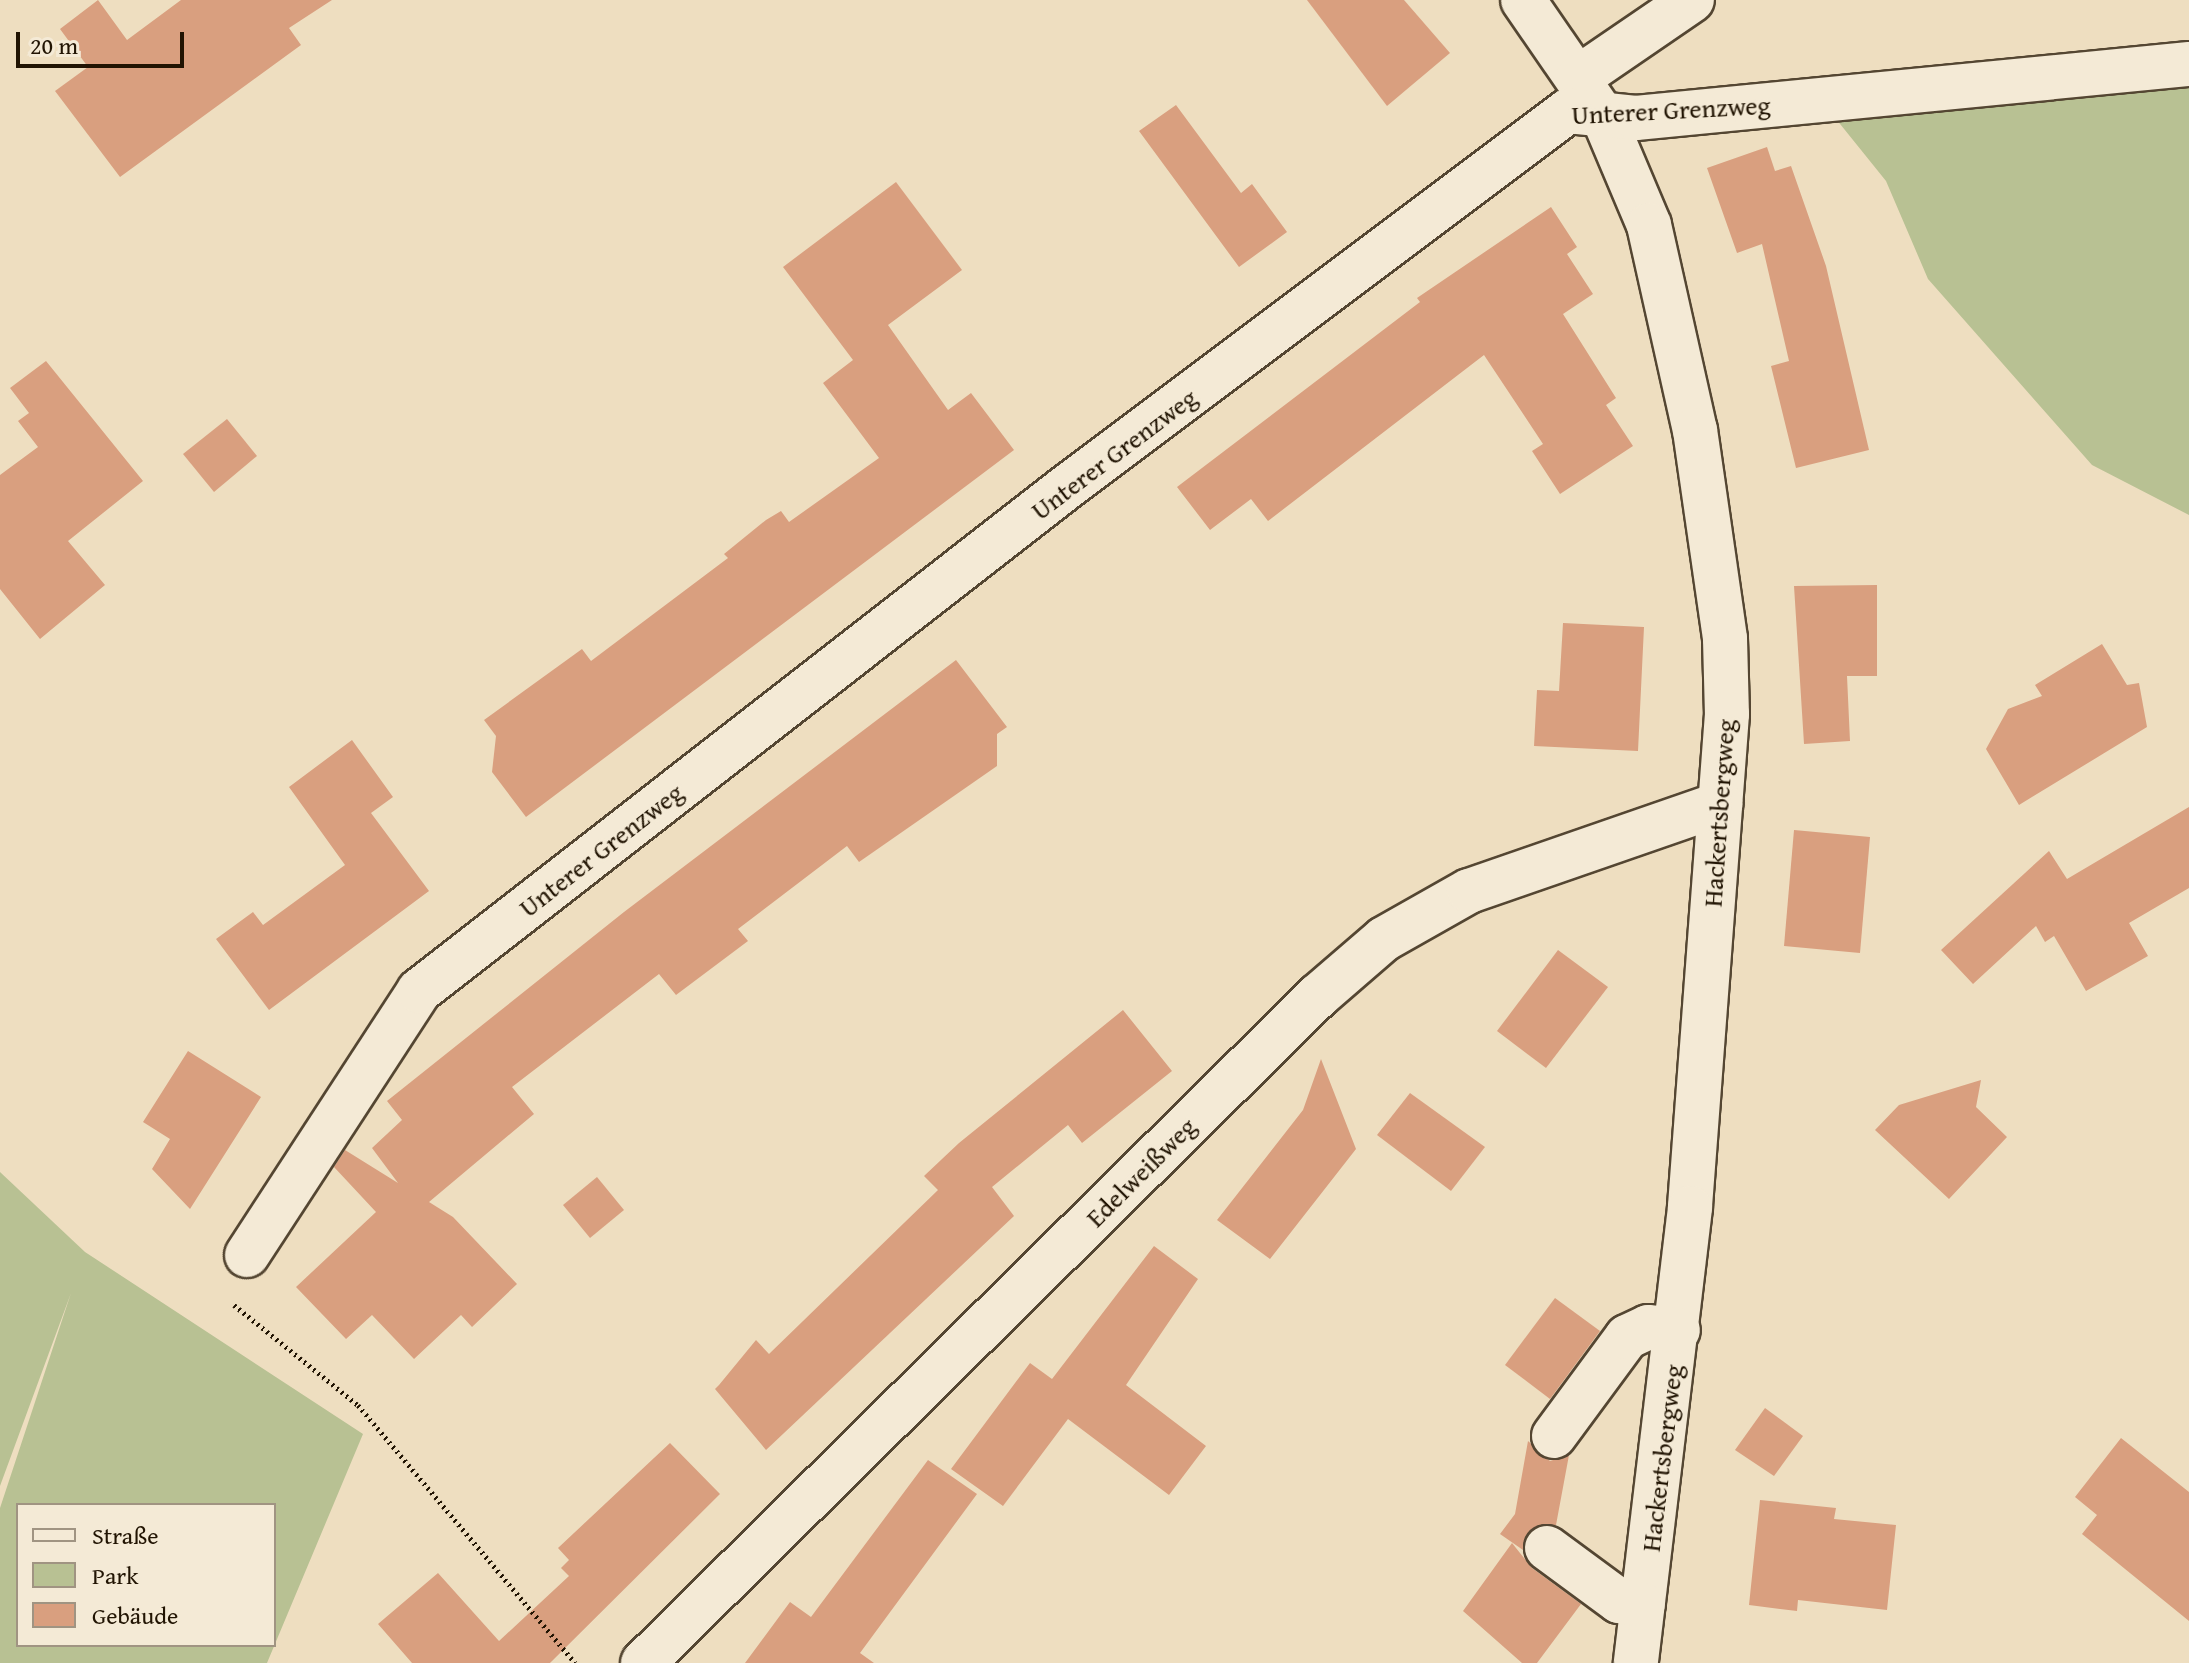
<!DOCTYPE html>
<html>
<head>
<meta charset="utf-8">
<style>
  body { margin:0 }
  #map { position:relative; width:2189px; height:1663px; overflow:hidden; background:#eedec0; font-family:"Gentium Book Plus",serif }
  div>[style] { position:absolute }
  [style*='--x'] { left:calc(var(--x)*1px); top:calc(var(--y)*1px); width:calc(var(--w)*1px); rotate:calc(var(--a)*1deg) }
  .green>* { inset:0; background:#b8c193 }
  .building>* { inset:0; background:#d99f7f }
  .path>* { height:5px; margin-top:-2.5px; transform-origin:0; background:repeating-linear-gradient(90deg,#211403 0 2px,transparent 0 6px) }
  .roads { filter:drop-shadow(2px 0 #544632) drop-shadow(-2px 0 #544632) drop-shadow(0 2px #544632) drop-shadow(0 -2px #544632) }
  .minor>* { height:44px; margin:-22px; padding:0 22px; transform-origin:22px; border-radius:22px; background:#f4ead6 }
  span { translate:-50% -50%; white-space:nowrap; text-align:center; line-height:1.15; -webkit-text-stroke:6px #f4ead6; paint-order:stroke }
  .street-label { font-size:26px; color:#211403 }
  .legend { position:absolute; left:16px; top:1503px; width:260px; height:144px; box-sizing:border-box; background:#f4ead6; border:2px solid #a09482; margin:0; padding:10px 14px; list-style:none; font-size:24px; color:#211403 }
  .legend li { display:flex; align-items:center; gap:16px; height:40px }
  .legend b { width:40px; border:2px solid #a09482 }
  .scale { position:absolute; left:16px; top:32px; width:168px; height:36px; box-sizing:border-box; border:4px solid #211403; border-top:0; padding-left:10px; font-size:24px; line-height:28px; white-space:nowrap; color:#211403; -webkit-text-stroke:6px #f4ead6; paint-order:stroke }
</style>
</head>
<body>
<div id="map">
  <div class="green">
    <i style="clip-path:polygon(2189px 79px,2189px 515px,2092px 465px,1928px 279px,1886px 181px,1828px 109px)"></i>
    <i style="clip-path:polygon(evenodd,0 1172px,85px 1252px,363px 1434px,267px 1663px,0 1663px,0 1508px,71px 1293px,0 1486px,0 1172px,18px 1505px,274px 1505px,274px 1645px,18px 1645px,18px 1505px)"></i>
  </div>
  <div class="building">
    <i style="clip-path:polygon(98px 0,127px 40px,181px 0,332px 0,289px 28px,301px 45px,120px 177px,55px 91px,88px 67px,60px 29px)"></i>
    <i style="clip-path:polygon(1307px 0,1404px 0,1450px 53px,1387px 106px)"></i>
    <i style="clip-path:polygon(1176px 105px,1241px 193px,1252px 184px,1287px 232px,1239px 267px,1139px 131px)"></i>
    <i style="clip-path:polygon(1767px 147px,1775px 171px,1791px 166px,1826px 266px,1869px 450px,1796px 468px,1771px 366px,1789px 361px,1762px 244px,1737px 253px,1707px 168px)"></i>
    <i style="clip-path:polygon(896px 182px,962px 270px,888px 325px,948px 410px,971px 393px,1014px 450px,526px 817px,492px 772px,496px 736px,484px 720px,582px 649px,591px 661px,728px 558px,724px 554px,766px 520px,781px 511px,789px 522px,879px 458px,823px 383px,853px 360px,783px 267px)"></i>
    <i style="clip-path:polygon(1551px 207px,1577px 247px,1567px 254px,1593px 294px,1563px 314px,1616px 398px,1606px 405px,1633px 446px,1560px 494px,1532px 451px,1543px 444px,1484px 355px,1268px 521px,1251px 499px,1210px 530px,1177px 487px,1420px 302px,1417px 298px)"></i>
    <i style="clip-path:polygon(46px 361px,143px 481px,68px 541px,105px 585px,40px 639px,0 589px,0 475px,38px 447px,18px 421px,29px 413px,10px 388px)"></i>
    <i style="clip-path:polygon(227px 419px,257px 456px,214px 492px,183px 454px)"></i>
    <i style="clip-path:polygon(1877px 585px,1877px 676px,1847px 676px,1850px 741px,1804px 744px,1794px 586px)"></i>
    <i style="clip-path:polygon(1563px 623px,1644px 627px,1638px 751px,1534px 746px,1537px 690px,1559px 691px)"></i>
    <i style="clip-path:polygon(2102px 644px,2127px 685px,2139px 683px,2147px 727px,2019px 805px,1986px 749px,2008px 709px,2042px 696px,2035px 685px)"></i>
    <i style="clip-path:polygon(956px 660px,1007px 727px,997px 734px,997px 766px,859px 862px,847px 846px,738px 929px,748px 941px,676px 995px,659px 974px,512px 1087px,534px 1114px,429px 1202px,453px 1217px,517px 1284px,472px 1327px,461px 1315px,414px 1359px,372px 1315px,346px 1339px,296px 1287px,376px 1212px,334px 1167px,345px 1150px,398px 1183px,372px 1148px,402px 1120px,387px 1101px,624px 912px)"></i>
    <i style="clip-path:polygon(352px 740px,393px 797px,371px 813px,429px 891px,269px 1010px,216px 939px,253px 912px,263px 925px,345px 865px,289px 787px)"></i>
    <i style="clip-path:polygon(2189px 807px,2189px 888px,2129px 923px,2148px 956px,2086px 991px,2054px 936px,2045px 942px,2036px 926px,1973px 984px,1941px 950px,2049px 851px,2067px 879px)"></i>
    <i style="clip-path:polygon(1794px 830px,1870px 837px,1860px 953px,1784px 946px)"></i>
    <i style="clip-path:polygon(1558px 950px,1608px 987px,1546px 1068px,1497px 1031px)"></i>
    <i style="clip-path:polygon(1123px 1010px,1172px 1071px,1082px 1143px,1068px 1125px,992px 1187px,1014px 1216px,766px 1450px,715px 1389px,719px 1385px,756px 1340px,769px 1354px,938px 1190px,924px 1176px,959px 1143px)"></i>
    <i style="clip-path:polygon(188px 1051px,261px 1097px,190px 1209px,152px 1169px,170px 1139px,143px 1122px)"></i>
    <i style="clip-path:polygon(1321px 1059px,1356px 1149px,1270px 1259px,1217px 1220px,1303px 1110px)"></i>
    <i style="clip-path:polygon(1981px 1080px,1976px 1107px,2007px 1137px,1949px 1199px,1875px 1130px,1899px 1105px)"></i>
    <i style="clip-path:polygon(1410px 1093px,1485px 1147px,1451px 1191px,1377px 1135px)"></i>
    <i style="clip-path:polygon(597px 1177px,624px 1210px,590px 1238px,563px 1205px)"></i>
    <i style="clip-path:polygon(1154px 1246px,1198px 1279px,1126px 1385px,1206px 1446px,1169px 1495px,1068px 1419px,1003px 1506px,951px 1469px,1030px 1363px,1052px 1379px)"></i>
    <i style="clip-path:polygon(1555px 1298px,1600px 1331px,1550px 1399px,1505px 1365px)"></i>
    <i style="clip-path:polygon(1765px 1408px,1803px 1436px,1774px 1476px,1735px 1450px)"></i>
    <i style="clip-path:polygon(2121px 1438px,2189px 1492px,2189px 1621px,2082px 1534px,2097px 1515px,2075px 1497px)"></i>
    <i style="clip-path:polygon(1528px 1441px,1550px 1461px,1569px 1455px,1556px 1525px,1536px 1526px,1523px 1550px,1500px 1534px,1515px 1514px)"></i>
    <i style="clip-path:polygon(670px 1443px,720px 1494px,550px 1663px,412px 1663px,378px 1624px,438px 1573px,499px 1641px,569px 1576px,561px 1568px,569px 1560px,558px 1548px)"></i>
    <i style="clip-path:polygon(928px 1460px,977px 1494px,860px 1653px,874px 1663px,745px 1663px,790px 1602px,811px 1617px)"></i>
    <i style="clip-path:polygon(1760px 1500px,1836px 1508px,1834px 1519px,1896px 1525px,1887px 1610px,1798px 1600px,1797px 1611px,1749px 1605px)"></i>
    <i style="clip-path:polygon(1512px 1543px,1532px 1568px,1581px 1604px,1537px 1663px,1522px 1663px,1463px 1611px)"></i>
  </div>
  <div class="path">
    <i style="--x:234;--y:1305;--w:159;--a:38.9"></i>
    <i style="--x:358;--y:1405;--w:337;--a:49.9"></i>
  </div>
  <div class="roads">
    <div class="minor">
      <i style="--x:1523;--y:0;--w:141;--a:55.4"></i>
      <i style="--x:1603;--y:116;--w:118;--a:67.1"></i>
      <i style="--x:1649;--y:225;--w:210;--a:77.4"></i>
      <i style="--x:1695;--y:430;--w:211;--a:81.8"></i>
      <i style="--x:1725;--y:639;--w:75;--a:88.5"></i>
      <i style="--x:1727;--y:714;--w:495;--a:94.3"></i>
      <i style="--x:1690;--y:1208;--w:458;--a:96.8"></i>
      <i style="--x:1578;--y:78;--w:138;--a:-34.4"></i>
      <i style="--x:247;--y:1255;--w:315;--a:-56.9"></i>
      <i style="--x:419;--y:991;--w:822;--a:-37.89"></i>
      <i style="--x:1068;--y:486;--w:625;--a:-36.87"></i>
      <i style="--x:1568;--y:111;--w:68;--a:5.9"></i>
      <i style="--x:1636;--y:118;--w:556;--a:-5.58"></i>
      <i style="--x:1554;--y:1436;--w:123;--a:-53.6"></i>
      <i style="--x:1627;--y:1337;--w:23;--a:-25"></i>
      <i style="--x:1648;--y:1327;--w:30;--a:6"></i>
      <i style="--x:1547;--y:1548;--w:89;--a:36.4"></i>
      <i style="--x:1619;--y:1601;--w:24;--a:9"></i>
      <i style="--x:643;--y:1663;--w:949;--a:-44.66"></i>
      <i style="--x:1318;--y:996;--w:87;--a:-40.8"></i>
      <i style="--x:1384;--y:939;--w:98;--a:-29.5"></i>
      <i style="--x:1469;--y:891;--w:266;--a:-19.1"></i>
    </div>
  </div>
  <div class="street-label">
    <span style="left:1671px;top:110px;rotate:-3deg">Unterer Grenzweg</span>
    <span style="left:1114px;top:454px;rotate:-37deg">Unterer Grenzweg</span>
    <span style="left:1719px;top:813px;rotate:-86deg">Hackertsbergweg</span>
    <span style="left:601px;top:850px;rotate:-38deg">Unterer Grenzweg</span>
    <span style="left:1141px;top:1172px;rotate:-45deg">Edelweißweg</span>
    <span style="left:1662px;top:1458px;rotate:-83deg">Hackertsbergweg</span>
  </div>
  <ul class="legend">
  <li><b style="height:10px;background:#f4ead6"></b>Straße</li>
  <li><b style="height:22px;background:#b8c193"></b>Park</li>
  <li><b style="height:22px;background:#d99f7f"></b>Gebäude</li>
  </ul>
  <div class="scale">20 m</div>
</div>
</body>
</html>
